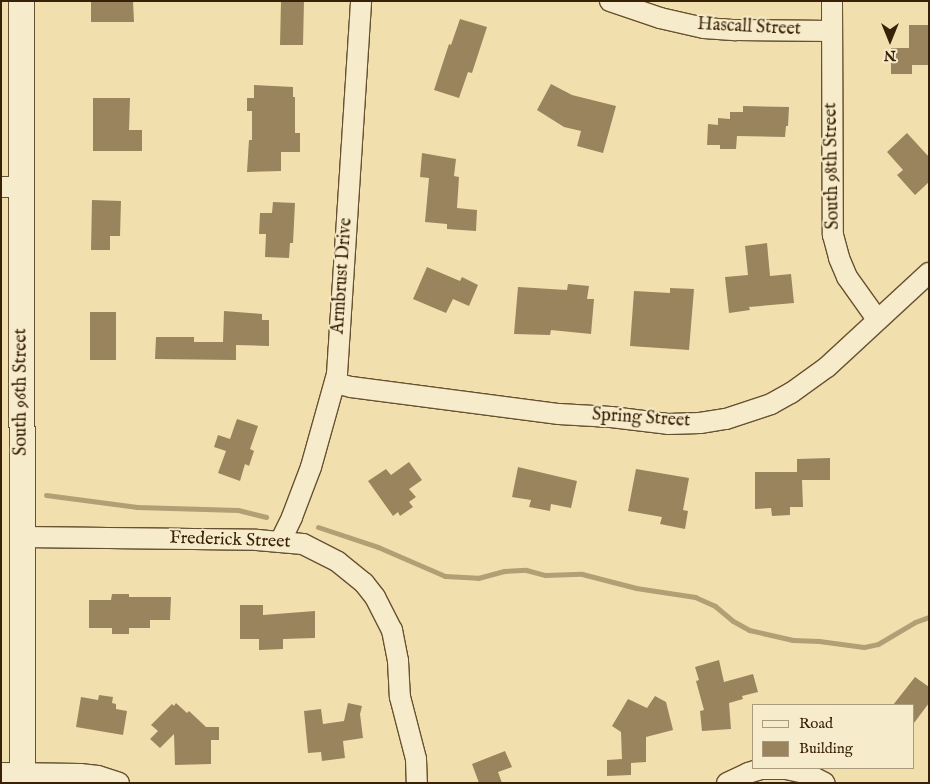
<!DOCTYPE html>
<html>
<head>
<meta charset="utf-8">
<style>
  body { margin:0 }
  #map { position:relative; width:930px; height:784px; overflow:hidden; background:#f1e0ad; font-family:"IM FELL English",serif }
  div>[style] { position:absolute }
  [style*='--x'] { left:calc(var(--x)*1px); top:calc(var(--y)*1px); width:calc(var(--w)*1px); rotate:calc(var(--a)*1deg) }
  .stream>* { height:5px; margin:-2.5px; padding:0 2.5px; transform-origin:2.5px; border-radius:2.5px; background:#b29f75 }
  .building>* { inset:0; background:#99845e }
  .roads { filter:drop-shadow(1px 0 #675131) drop-shadow(-1px 0 #675131) drop-shadow(0 1px #675131) drop-shadow(0 -1px #675131) }
  .minor>* { height:20px; margin:-10px; padding:0 10px; transform-origin:10px; border-radius:10px; background:#f6ebca }
  .tertiary>* { height:25px; margin:-12.5px; padding:0 12.5px; transform-origin:12.5px; border-radius:12.5px; background:#f6ebca }
  span { translate:-50% -50%; white-space:nowrap; text-align:center; line-height:1.15; -webkit-text-stroke:4px #f6ebca; paint-order:stroke }
  .street-label { font-size:18px; color:#392108 }
  .frame { position:absolute; inset:0; border:2px solid #392108; pointer-events:none }
  .legend { position:absolute; left:752px; top:704px; width:162px; height:65px; box-sizing:border-box; background:#f6ebca; border:1px solid #aa9a7c; margin:0; padding:6px 9px; list-style:none; font-size:15px; color:#392108 }
  .legend li { display:flex; align-items:center; gap:10px; height:25px }
  .legend b { width:25px; border:1px solid #aa9a7c }
  .north { position:absolute; left:865px; top:15px; width:50px; height:50px; -webkit-text-stroke:4px #f6ebca; paint-order:stroke; rotate:180deg; font-size:14px; font-weight:700; line-height:20px; text-align:center; color:#392108 }
  .north::after { content:''; display:block; margin:auto; width:18px; height:22px; background:#392108; clip-path:polygon(50% 0,100% 100%,50% 72%,0 100%) }
</style>
</head>
<body>
<div id="map">
  <div class="stream">
    <i style="--x:46;--y:495;--w:92;--a:7.5"></i>
    <i style="--x:137;--y:507;--w:101;--a:1.7"></i>
    <i style="--x:238;--y:510;--w:29;--a:14"></i>
    <i style="--x:318;--y:527;--w:63;--a:18.4"></i>
    <i style="--x:378;--y:547;--w:73;--a:23.4"></i>
    <i style="--x:445;--y:576;--w:33;--a:3"></i>
    <i style="--x:478;--y:578;--w:27;--a:-15"></i>
    <i style="--x:504;--y:571;--w:22;--a:-3"></i>
    <i style="--x:526;--y:570;--w:20;--a:15"></i>
    <i style="--x:545;--y:575;--w:37;--a:-2"></i>
    <i style="--x:582;--y:574;--w:56;--a:14.5"></i>
    <i style="--x:636;--y:588;--w:60;--a:8.7"></i>
    <i style="--x:695;--y:597;--w:22;--a:24"></i>
    <i style="--x:715;--y:606;--w:23;--a:40"></i>
    <i style="--x:733;--y:621;--w:18;--a:29"></i>
    <i style="--x:749;--y:630;--w:45;--a:12.8"></i>
    <i style="--x:793;--y:640;--w:26;--a:2"></i>
    <i style="--x:819;--y:641;--w:45;--a:7.6"></i>
    <i style="--x:864;--y:647;--w:14;--a:-12"></i>
    <i style="--x:878;--y:644;--w:43;--a:-30.7"></i>
    <i style="--x:915;--y:622;--w:15;--a:-20"></i>
  </div>
  <div class="building">
    <i style="clip-path:polygon(91px 1px,133px 1px,134px 22px,91px 22px)"></i>
    <i style="clip-path:polygon(281px 1px,304px 1px,303px 45px,280px 45px)"></i>
    <i style="clip-path:polygon(460px 19px,487px 27px,472px 73px,468px 72px,459px 98px,434px 90px,449px 44px,451px 45px)"></i>
    <i style="clip-path:polygon(909px 25px,929px 25px,929px 65px,912px 65px,912px 74px,891px 74px,891px 48px,909px 48px)"></i>
    <i style="clip-path:polygon(551px 84px,572px 95px,616px 106px,603px 153px,577px 146px,581px 131px,564px 127px,537px 110px)"></i>
    <i style="clip-path:polygon(254px 85px,293px 87px,293px 97px,295px 97px,295px 133px,300px 133px,300px 152px,281px 152px,281px 171px,247px 172px,249px 140px,252px 140px,252px 111px,247px 111px,247px 98px,254px 98px)"></i>
    <i style="clip-path:polygon(93px 98px,130px 98px,129px 130px,142px 130px,142px 151px,93px 151px)"></i>
    <i style="clip-path:polygon(743px 106px,789px 107px,788px 126px,786px 126px,785px 137px,737px 136px,736px 149px,720px 149px,720px 145px,707px 145px,708px 124px,718px 125px,718px 118px,730px 119px,730px 112px,743px 112px)"></i>
    <i style="clip-path:polygon(907px 133px,929px 157px,929px 182px,915px 195px,897px 175px,903px 170px,887px 152px)"></i>
    <i style="clip-path:polygon(422px 153px,456px 159px,454px 176px,459px 177px,457px 208px,477px 210px,476px 231px,447px 229px,447px 224px,425px 222px,429px 178px,420px 177px)"></i>
    <i style="clip-path:polygon(92px 200px,121px 201px,120px 236px,110px 236px,110px 250px,91px 250px)"></i>
    <i style="clip-path:polygon(273px 202px,295px 203px,293px 243px,290px 243px,289px 258px,265px 257px,266px 234px,259px 234px,260px 213px,272px 213px)"></i>
    <i style="clip-path:polygon(767px 243px,770px 276px,791px 274px,794px 303px,749px 307px,750px 310px,729px 313px,725px 277px,748px 275px,745px 246px)"></i>
    <i style="clip-path:polygon(427px 267px,460px 281px,462px 277px,478px 285px,469px 306px,453px 299px,446px 313px,413px 299px)"></i>
    <i style="clip-path:polygon(568px 284px,589px 286px,587px 299px,594px 299px,591px 334px,551px 330px,550px 335px,514px 334px,518px 287px,567px 290px)"></i>
    <i style="clip-path:polygon(670px 288px,694px 289px,689px 350px,630px 346px,634px 291px,670px 293px)"></i>
    <i style="clip-path:polygon(224px 311px,262px 314px,262px 320px,269px 320px,269px 346px,236px 345px,236px 360px,155px 359px,156px 337px,194px 337px,194px 342px,223px 342px)"></i>
    <i style="clip-path:polygon(90px 312px,116px 312px,116px 360px,90px 360px)"></i>
    <i style="clip-path:polygon(237px 419px,258px 426px,250px 449px,254px 451px,249px 466px,245px 464px,240px 481px,218px 473px,226px 451px,214px 447px,218px 435px,230px 439px)"></i>
    <i style="clip-path:polygon(830px 458px,830px 480px,802px 480px,803px 507px,790px 507px,790px 515px,772px 516px,771px 508px,755px 509px,755px 472px,797px 472px,797px 459px)"></i>
    <i style="clip-path:polygon(409px 462px,422px 480px,409px 489px,416px 497px,409px 502px,413px 507px,400px 516px,398px 512px,393px 516px,368px 481px,386px 469px,391px 475px)"></i>
    <i style="clip-path:polygon(518px 467px,577px 481px,571px 508px,551px 504px,550px 511px,529px 507px,531px 500px,512px 497px)"></i>
    <i style="clip-path:polygon(636px 469px,689px 478px,683px 510px,688px 511px,685px 529px,660px 524px,662px 517px,628px 511px)"></i>
    <i style="clip-path:polygon(112px 594px,129px 594px,129px 597px,171px 597px,170px 620px,150px 620px,150px 628px,129px 628px,129px 634px,112px 634px,112px 628px,89px 628px,89px 600px,111px 600px)"></i>
    <i style="clip-path:polygon(240px 605px,263px 605px,263px 615px,315px 611px,315px 638px,283px 639px,283px 649px,259px 650px,259px 639px,240px 639px)"></i>
    <i style="clip-path:polygon(719px 660px,724px 682px,753px 674px,758px 692px,742px 696px,743px 699px,729px 703px,731px 729px,702px 731px,700px 711px,704px 710px,696px 681px,699px 680px,695px 667px)"></i>
    <i style="clip-path:polygon(915px 677px,929px 687px,929px 703px,914px 723px,914px 705px,893px 705px)"></i>
    <i style="clip-path:polygon(99px 695px,113px 697px,112px 703px,116px 704px,116px 709px,127px 711px,123px 735px,76px 727px,81px 697px,98px 700px)"></i>
    <i style="clip-path:polygon(655px 696px,666px 702px,673px 730px,646px 737px,646px 762px,631px 763px,631px 775px,607px 776px,607px 760px,622px 759px,621px 732px,612px 726px,628px 699px,647px 708px)"></i>
    <i style="clip-path:polygon(176px 703px,187px 713px,189px 711px,206px 727px,219px 727px,219px 740px,211px 740px,211px 764px,175px 765px,174px 734px,160px 748px,150px 739px,158px 731px,151px 725px,172px 704px,174px 706px)"></i>
    <i style="clip-path:polygon(348px 703px,362px 706px,360px 714px,363px 738px,343px 741px,345px 758px,322px 761px,321px 752px,308px 753px,304px 711px,321px 709px,323px 724px,344px 721px)"></i>
    <i style="clip-path:polygon(505px 751px,512px 767px,498px 772px,502px 783px,479px 783px,472px 764px)"></i>
  </div>
  <div class="roads">
    <div class="minor">
      <i style="--x:610;--y:1;--w:53;--a:18.8"></i>
      <i style="--x:660;--y:18;--w:45;--a:12.8"></i>
      <i style="--x:704;--y:28;--w:32;--a:4"></i>
      <i style="--x:736;--y:30;--w:96;--a:0.6"></i>
      <i style="--x:832;--y:1;--w:234;--a:89.8"></i>
      <i style="--x:833;--y:235;--w:24;--a:75"></i>
      <i style="--x:839;--y:258;--w:21;--a:67"></i>
      <i style="--x:847;--y:277;--w:52;--a:54.5"></i>
      <i style="--x:1;--y:187;--w:19;--a:0"></i>
      <i style="--x:335;--y:383;--w:16;--a:14"></i>
      <i style="--x:351;--y:387;--w:210;--a:7.4"></i>
      <i style="--x:559;--y:414;--w:52;--a:3.3"></i>
      <i style="--x:611;--y:417;--w:57;--a:7"></i>
      <i style="--x:668;--y:424;--w:32;--a:-2"></i>
      <i style="--x:700;--y:423;--w:26;--a:-9"></i>
      <i style="--x:726;--y:419;--w:47;--a:-18.4"></i>
      <i style="--x:771;--y:404;--w:23;--a:-29"></i>
      <i style="--x:791;--y:393;--w:44;--a:-35.8"></i>
      <i style="--x:827;--y:367;--w:139;--a:-42.7"></i>
      <i style="--x:23;--y:537;--w:234;--a:0.7"></i>
      <i style="--x:257;--y:540;--w:46;--a:5"></i>
      <i style="--x:303;--y:544;--w:39;--a:27"></i>
      <i style="--x:338;--y:562;--w:33;--a:39"></i>
      <i style="--x:364;--y:583;--w:18;--a:52"></i>
      <i style="--x:375;--y:597;--w:37;--a:63"></i>
      <i style="--x:392;--y:630;--w:32;--a:79"></i>
      <i style="--x:398;--y:661;--w:36;--a:87"></i>
      <i style="--x:400;--y:697;--w:64;--a:75.5"></i>
      <i style="--x:416;--y:759;--w:24;--a:88"></i>
      <i style="--x:280;--y:542;--w:28;--a:-64"></i>
      <i style="--x:292;--y:517;--w:53;--a:-69.2"></i>
      <i style="--x:311;--y:467;--w:97;--a:-74.4"></i>
      <i style="--x:337;--y:374;--w:374;--a:-86.3"></i>
      <i style="--x:1;--y:773;--w:79;--a:0.7"></i>
      <i style="--x:80;--y:774;--w:18;--a:6"></i>
      <i style="--x:98;--y:776;--w:22;--a:18"></i>
      <i style="--x:727;--y:783;--w:23;--a:-25"></i>
      <i style="--x:748;--y:773;--w:14;--a:-17"></i>
      <i style="--x:761;--y:769;--w:25;--a:0"></i>
      <i style="--x:786;--y:769;--w:19;--a:12"></i>
      <i style="--x:805;--y:773;--w:22;--a:27"></i>
    </div>
    <div class="tertiary">
      <i style="--x:21;--y:1;--w:782;--a:89.93"></i>
    </div>
  </div>
  <div class="street-label">
    <span style="left:749px;top:28px;rotate:3deg">Hascall Street</span>
    <span style="left:833px;top:166px;rotate:-91deg">South 98th Street</span>
    <span style="left:343px;top:276px;rotate:-86deg">Armbrust Drive</span>
    <span style="left:22px;top:392px;rotate:-90deg">South 96th Street</span>
    <span style="left:641px;top:419px;rotate:4deg">Spring Street</span>
    <span style="left:230px;top:541px;rotate:2deg">Frederick Street</span>
  </div>
  <div class="frame"></div>
  <ul class="legend">
  <li><b style="height:6px;background:#f6ebca"></b>Road</li>
  <li><b style="height:14px;background:#99845e"></b>Building</li>
  </ul>
  <div class="north">N</div>
</div>
</body>
</html>
